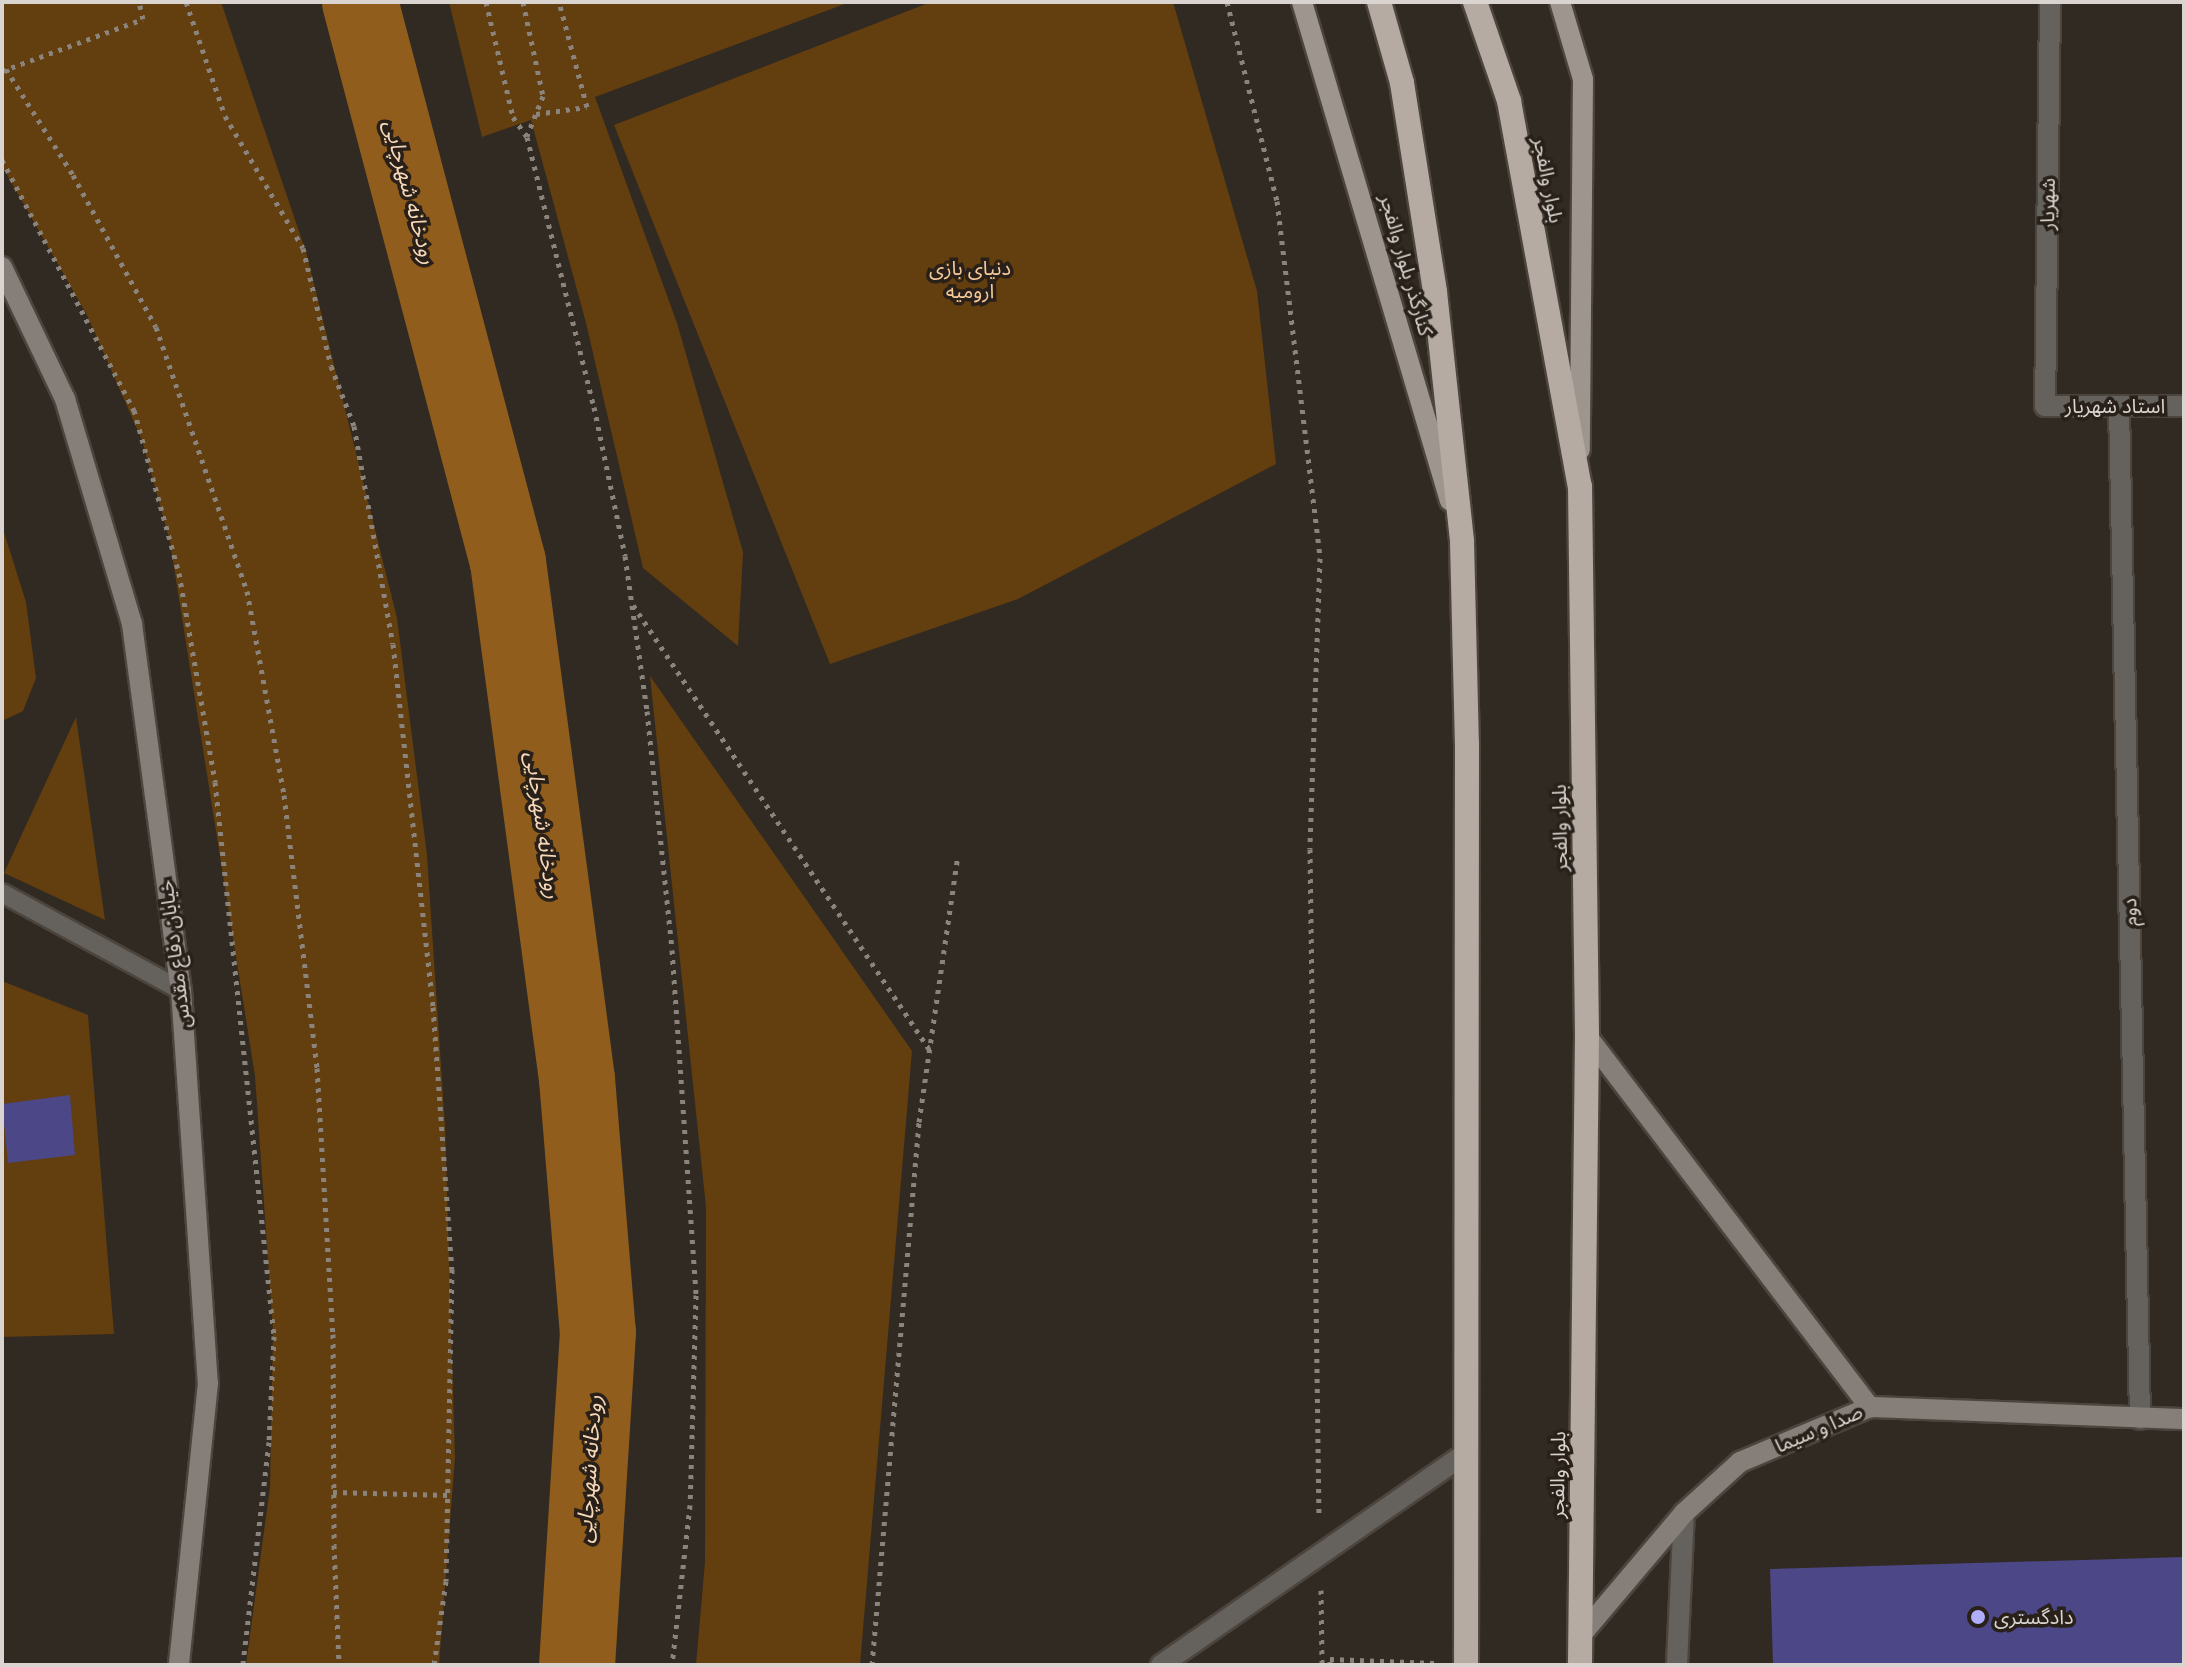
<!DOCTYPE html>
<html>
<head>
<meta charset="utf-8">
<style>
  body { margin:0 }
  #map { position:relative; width:2186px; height:1667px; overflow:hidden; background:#312a22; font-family:Figtree,"Noto Sans Arabic",sans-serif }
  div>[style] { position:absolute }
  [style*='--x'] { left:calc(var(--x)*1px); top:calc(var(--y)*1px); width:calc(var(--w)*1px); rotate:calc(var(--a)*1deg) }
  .green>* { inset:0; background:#633e0e }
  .river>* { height:76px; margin:-38px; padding:0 38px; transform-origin:38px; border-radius:38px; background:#905d1c }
  .building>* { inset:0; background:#4c4786 }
  .path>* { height:5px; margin-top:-2.5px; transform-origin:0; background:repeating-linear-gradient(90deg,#8a847d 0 4px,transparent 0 10px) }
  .roads { filter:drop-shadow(2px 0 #4c453e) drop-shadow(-2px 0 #4c453e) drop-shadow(0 2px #4c453e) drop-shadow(0 -2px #4c453e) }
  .lane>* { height:18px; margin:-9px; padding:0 9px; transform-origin:9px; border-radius:9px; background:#65615d }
  .street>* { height:20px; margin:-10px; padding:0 10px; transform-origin:10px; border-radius:10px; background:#65615d }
  .secondary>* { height:20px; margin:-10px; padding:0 10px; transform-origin:10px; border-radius:10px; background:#867f79 }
  .primary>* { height:20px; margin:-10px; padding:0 10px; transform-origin:10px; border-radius:10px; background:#9e968e }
  .highway>* { height:24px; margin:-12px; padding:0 12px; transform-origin:12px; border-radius:12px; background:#b5aba2 }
  .dots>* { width:22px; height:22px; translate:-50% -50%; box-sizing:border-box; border:4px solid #282019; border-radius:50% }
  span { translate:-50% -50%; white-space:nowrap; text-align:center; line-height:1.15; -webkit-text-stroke:7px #282019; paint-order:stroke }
  .street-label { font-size:20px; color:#d9d4cf }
  .park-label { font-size:20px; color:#f5c99a }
  .poi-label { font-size:20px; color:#d9d4cf }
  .left { translate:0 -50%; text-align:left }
  .water-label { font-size:22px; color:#f6d8b9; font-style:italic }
  .frame { position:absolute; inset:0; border:4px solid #d9d4cf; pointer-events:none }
</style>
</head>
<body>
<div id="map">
  <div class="green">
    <i style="clip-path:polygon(2px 2px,221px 2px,306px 252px,397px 618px,427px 855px,445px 1126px,455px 1457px,439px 1665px,246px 1665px,270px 1487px,273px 1331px,255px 1076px,170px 542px,142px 440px,87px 315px,2px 166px)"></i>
    <i style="clip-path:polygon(449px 2px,850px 2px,595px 97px,677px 323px,743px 552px,738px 646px,643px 568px,586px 323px,531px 120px,482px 137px)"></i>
    <i style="clip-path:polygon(931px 2px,1173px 2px,1257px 291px,1276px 464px,1018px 599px,830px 664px,614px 125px)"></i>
    <i style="clip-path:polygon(2px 526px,26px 602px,36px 678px,23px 711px,2px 721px)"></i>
    <i style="clip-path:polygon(650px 676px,912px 1051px,860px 1665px,696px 1665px,705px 1562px,706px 1207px)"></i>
    <i style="clip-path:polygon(76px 717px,105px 920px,4px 873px)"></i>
    <i style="clip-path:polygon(2px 981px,88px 1015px,114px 1334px,2px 1337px)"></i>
  </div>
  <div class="river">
    <i style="--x:360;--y:2;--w:579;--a:75.2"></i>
    <i style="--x:508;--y:562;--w:522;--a:82.4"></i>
    <i style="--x:577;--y:1079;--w:254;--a:85.3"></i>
    <i style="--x:598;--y:1332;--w:334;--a:93.6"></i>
  </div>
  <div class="building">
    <i style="clip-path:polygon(70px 1095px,75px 1155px,8px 1163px,2px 1104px)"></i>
    <i style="clip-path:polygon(2184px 1557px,2184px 1665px,1773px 1665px,1770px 1569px)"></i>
  </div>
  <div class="path">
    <i style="--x:186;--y:2;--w:120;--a:71.1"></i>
    <i style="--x:225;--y:116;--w:153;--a:59.4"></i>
    <i style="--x:303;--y:248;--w:121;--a:76.7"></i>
    <i style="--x:331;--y:366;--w:64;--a:69"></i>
    <i style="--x:354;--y:426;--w:221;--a:79.9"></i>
    <i style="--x:393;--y:644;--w:365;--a:83.7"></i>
    <i style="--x:433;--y:1007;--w:263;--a:85.9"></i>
    <i style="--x:452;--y:1269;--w:312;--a:91.1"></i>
    <i style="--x:446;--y:1581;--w:85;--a:98.1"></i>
    <i style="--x:486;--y:2;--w:118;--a:76.8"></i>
    <i style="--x:513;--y:117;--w:24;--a:55"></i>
    <i style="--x:527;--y:137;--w:278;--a:76.1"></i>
    <i style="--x:594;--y:407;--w:152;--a:78.2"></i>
    <i style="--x:625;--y:556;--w:157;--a:81.9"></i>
    <i style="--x:647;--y:711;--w:240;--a:84"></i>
    <i style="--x:672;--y:950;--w:346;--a:86"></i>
    <i style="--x:696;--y:1295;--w:210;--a:91.6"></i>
    <i style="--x:690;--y:1505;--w:161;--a:96.4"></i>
    <i style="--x:523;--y:2;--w:96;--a:78"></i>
    <i style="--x:543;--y:96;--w:43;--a:111.8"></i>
    <i style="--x:1227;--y:2;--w:205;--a:75.9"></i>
    <i style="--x:1277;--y:201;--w:360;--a:83.1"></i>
    <i style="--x:1320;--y:558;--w:291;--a:92"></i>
    <i style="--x:1310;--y:849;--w:667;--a:89.23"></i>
    <i style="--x:6;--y:69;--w:125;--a:57.7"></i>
    <i style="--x:73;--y:175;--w:173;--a:61.4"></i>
    <i style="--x:156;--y:327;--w:279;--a:71"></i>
    <i style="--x:247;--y:591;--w:207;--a:79.7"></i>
    <i style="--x:284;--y:795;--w:275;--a:83.1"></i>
    <i style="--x:317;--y:1068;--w:266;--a:86.6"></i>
    <i style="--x:333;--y:1334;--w:211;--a:89.7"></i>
    <i style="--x:334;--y:1545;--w:120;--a:87.6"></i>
    <i style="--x:2;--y:71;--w:150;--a:-20.2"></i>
    <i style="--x:143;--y:19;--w:17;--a:-103"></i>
    <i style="--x:536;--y:114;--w:51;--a:-7.8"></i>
    <i style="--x:587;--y:107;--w:109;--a:-104.9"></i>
    <i style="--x:2;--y:160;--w:283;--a:62.2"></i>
    <i style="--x:134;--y:410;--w:169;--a:74.6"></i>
    <i style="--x:179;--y:573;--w:212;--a:80.2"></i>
    <i style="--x:215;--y:782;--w:557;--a:83.92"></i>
    <i style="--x:274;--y:1336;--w:106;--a:92.7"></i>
    <i style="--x:269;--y:1442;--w:225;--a:96.7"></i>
    <i style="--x:633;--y:605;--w:534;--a:56.31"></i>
    <i style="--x:333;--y:1492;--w:115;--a:1.5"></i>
    <i style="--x:1321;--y:1590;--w:75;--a:89.2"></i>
    <i style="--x:872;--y:1665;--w:545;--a:-85.05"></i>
    <i style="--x:919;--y:1122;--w:269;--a:-81.7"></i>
    <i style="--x:1330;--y:1665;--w:6;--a:-90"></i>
    <i style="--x:1330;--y:1659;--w:105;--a:2.2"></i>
  </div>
  <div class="roads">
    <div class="lane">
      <i style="--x:2;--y:893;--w:204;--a:28.5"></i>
    </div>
    <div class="street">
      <i style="--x:2050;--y:2;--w:404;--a:90.7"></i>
      <i style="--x:2045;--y:406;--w:139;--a:0"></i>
      <i style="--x:2119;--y:406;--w:1013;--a:88.81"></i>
      <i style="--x:1161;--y:1665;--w:373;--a:-34.8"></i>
      <i style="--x:1677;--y:1665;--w:152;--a:-87.4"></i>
    </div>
    <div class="secondary">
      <i style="--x:2;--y:267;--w:146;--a:64.5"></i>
      <i style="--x:65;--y:399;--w:235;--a:73.4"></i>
      <i style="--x:132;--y:624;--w:369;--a:82.4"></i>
      <i style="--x:181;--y:990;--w:394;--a:86.1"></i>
      <i style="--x:208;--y:1383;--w:283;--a:95.9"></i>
      <i style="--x:1587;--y:1036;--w:467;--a:52.7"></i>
      <i style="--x:1581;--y:1635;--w:160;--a:-49.8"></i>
      <i style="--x:1684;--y:1513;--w:76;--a:-42.3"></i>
      <i style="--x:1740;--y:1462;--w:141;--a:-22.9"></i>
      <i style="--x:1870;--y:1407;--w:314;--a:2.2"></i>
    </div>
    <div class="primary">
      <i style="--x:1302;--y:2;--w:520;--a:73.48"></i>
      <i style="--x:1560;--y:2;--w:80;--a:73.4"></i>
      <i style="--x:1583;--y:79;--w:371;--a:90.5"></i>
    </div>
    <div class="highway">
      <i style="--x:1379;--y:2;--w:84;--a:74.1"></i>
      <i style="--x:1402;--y:83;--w:212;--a:81"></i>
      <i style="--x:1435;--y:292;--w:251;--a:83.8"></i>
      <i style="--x:1462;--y:542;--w:202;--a:88.6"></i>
      <i style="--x:1467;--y:744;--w:921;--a:90.06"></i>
      <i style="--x:1475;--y:2;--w:105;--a:71"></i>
      <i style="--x:1509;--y:101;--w:391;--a:79.6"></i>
      <i style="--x:1580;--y:486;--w:550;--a:89.27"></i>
      <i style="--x:1587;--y:1036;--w:629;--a:90.64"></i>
    </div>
  </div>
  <div class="dots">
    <i style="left:1978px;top:1617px;background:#b0aefa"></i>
  </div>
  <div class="street-label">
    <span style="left:1548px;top:180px;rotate:79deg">بلوار والفجر</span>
    <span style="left:2048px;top:204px;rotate:-89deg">شهریار</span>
    <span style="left:1406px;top:265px;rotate:74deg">کنارگذر بلوار والفجر</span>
    <span style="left:2115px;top:406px">استاد شهریار</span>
    <span style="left:1560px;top:828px;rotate:-91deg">بلوار والفجر</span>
    <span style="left:2130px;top:912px;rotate:-91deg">دوم</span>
    <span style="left:175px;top:954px;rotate:-97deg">خیابان دفاع مقدس</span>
    <span style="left:1819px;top:1429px;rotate:-23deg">صدا و سیما</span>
    <span style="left:1558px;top:1475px;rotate:-89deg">بلوار والفجر</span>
  </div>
  <div class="park-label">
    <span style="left:970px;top:280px">دنیای بازی<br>ارومیه</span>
  </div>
  <div class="poi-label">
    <span class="left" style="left:1994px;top:1617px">دادگستری</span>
  </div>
  <div class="water-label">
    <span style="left:410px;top:192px;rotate:75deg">رودخانه شهرچایی</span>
    <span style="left:543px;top:825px;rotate:82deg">رودخانه شهرچایی</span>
    <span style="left:589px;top:1469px;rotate:-86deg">رودخانه شهرچایی</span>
  </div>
  <div class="frame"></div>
</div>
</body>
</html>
